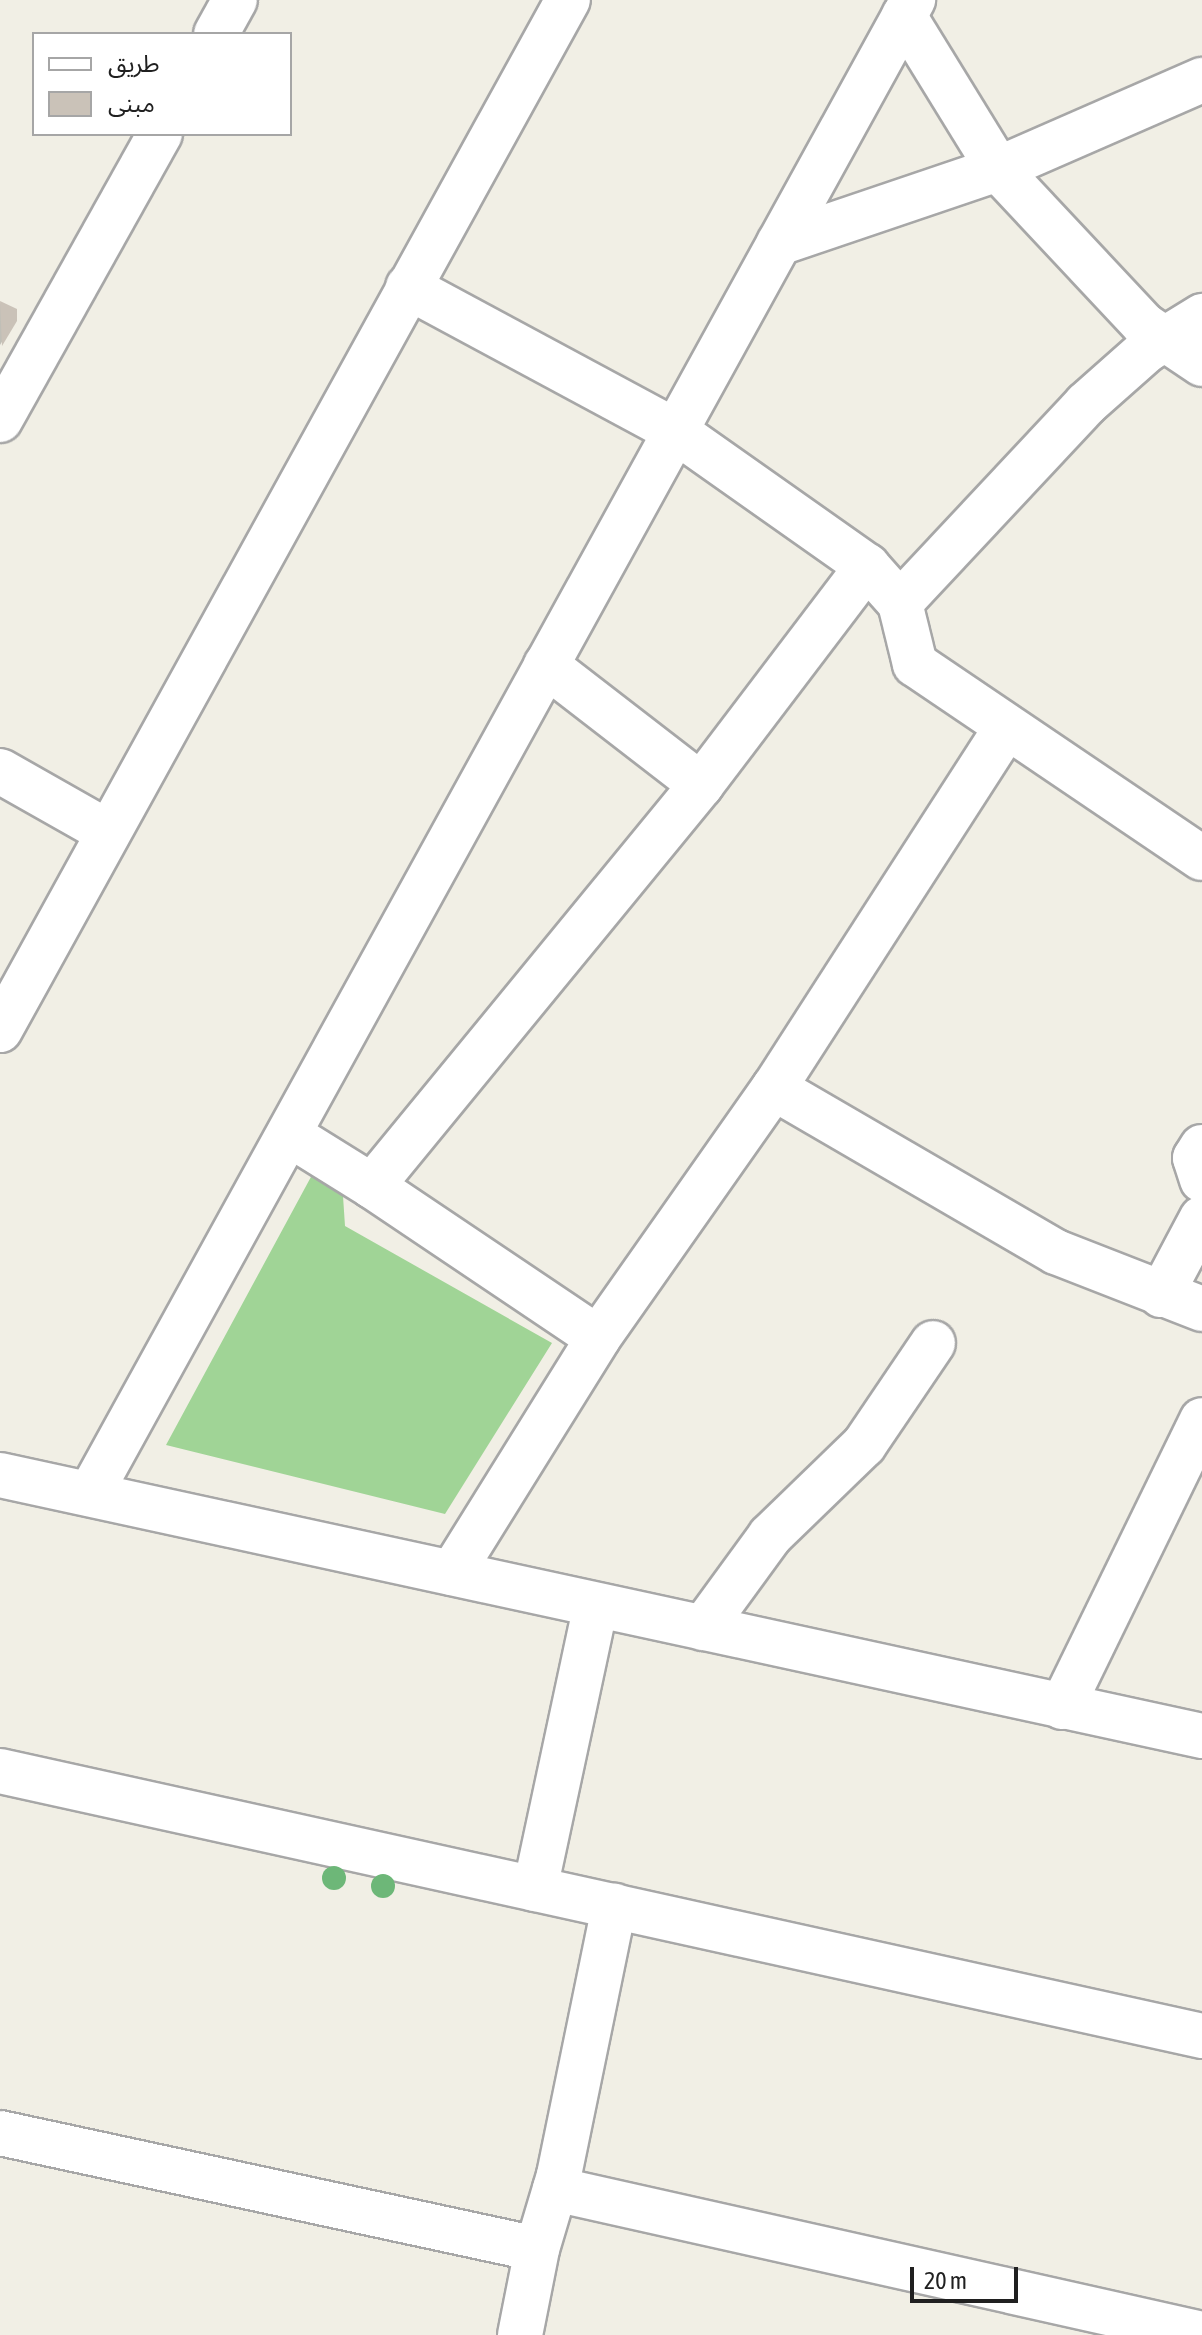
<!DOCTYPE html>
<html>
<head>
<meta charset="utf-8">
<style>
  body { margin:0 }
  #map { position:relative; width:1202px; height:2335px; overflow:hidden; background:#f1efe5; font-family:"Asap Condensed","Noto Sans Arabic",sans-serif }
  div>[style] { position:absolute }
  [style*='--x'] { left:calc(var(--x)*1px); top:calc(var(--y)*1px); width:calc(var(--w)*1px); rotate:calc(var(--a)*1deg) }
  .forest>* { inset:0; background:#a0d496 }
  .shadow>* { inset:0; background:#0003 }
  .building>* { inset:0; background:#cac2b8 }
  .roads { filter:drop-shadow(2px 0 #a7a7a7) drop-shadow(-2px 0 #a7a7a7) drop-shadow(0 2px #a7a7a7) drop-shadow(0 -2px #a7a7a7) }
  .minor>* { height:44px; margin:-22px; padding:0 22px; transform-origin:22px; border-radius:22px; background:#fff }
  .trees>* { width:24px; height:24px; margin:-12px; border-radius:50%; background:#6db778 }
  span { translate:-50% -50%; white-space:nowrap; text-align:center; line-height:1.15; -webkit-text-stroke:8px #fff; paint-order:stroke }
  .legend { position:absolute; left:32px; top:32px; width:260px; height:104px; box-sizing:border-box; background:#fff; border:2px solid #a6a6a6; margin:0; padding:10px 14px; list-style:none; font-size:24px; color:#202020 }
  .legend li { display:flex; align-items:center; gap:16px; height:40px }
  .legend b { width:40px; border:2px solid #a6a6a6 }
  .scale { position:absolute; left:910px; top:2267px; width:108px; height:36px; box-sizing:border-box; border:4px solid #202020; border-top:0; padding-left:10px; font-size:24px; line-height:28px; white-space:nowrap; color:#202020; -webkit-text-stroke:6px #fff; paint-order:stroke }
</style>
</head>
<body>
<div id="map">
  <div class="forest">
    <i style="clip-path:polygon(312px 1175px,343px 1196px,345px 1226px,552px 1343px,445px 1514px,166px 1445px)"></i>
  </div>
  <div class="shadow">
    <i style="clip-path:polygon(0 303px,15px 311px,15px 320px,0 345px)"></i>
  </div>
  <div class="building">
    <i style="clip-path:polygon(0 301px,17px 309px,17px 321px,2px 346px)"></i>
  </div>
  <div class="roads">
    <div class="minor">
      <i style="--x:904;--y:16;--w:180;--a:58.4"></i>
      <i style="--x:998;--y:169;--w:214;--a:46.9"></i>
      <i style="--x:1144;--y:325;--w:70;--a:33.9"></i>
      <i style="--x:216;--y:34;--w:39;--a:-61"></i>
      <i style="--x:779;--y:243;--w:231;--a:-18.7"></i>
      <i style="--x:998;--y:169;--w:223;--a:-23.6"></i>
      <i style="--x:408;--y:287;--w:302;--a:28.3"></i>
      <i style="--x:674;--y:430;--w:236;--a:35.2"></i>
      <i style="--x:867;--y:566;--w:50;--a:48.3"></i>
      <i style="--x:900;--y:603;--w:63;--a:76.2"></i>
      <i style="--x:915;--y:664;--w:346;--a:34.1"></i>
      <i style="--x:0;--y:420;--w:328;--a:-60.8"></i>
      <i style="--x:900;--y:603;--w:272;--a:-46.9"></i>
      <i style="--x:1086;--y:404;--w:81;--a:-41.5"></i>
      <i style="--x:1147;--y:350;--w:65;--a:-31.7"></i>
      <i style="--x:546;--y:665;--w:196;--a:37.7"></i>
      <i style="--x:0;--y:771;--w:124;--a:29.5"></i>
      <i style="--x:0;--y:1030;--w:1176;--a:-61.13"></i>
      <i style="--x:774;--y:1088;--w:326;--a:30.2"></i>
      <i style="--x:1056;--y:1252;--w:157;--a:21.3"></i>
      <i style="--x:290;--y:1135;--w:97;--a:31.9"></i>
      <i style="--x:372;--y:1186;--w:272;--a:33.9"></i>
      <i style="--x:1202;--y:1147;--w:13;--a:122"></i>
      <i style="--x:1195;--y:1158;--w:23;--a:72"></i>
      <i style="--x:372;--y:1186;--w:519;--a:-50.63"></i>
      <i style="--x:701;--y:785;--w:275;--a:-52.8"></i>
      <i style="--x:1161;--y:1295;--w:87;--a:-62"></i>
      <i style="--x:0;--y:1475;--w:1230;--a:12.25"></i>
      <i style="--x:90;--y:1494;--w:1706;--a:-61.15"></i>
      <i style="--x:452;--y:1573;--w:277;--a:-58.1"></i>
      <i style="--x:598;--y:1338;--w:306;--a:-54.9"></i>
      <i style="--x:774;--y:1088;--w:428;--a:-57.2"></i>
      <i style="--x:703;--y:1628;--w:114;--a:-53.9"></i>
      <i style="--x:770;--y:1536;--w:131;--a:-44.1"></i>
      <i style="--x:864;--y:1445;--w:123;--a:-55.9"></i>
      <i style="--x:1062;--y:1707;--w:319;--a:-64"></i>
      <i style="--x:0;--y:1771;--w:1231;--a:12.43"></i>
      <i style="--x:535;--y:1889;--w:290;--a:-77.9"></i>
      <i style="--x:0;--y:2133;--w:549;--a:12.19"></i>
      <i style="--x:555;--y:2189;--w:663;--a:12.63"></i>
      <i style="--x:520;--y:2335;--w:88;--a:-78.8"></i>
      <i style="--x:537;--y:2249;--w:77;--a:-73.4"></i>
      <i style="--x:559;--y:2175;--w:275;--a:-78.4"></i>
    </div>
  </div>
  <div class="trees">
    <i style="left:334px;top:1878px"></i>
    <i style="left:383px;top:1886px"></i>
  </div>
  <ul class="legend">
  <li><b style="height:10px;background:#fff"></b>طريق</li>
  <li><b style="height:22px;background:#cac2b8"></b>مبنى</li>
  </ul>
  <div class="scale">20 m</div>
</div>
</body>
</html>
